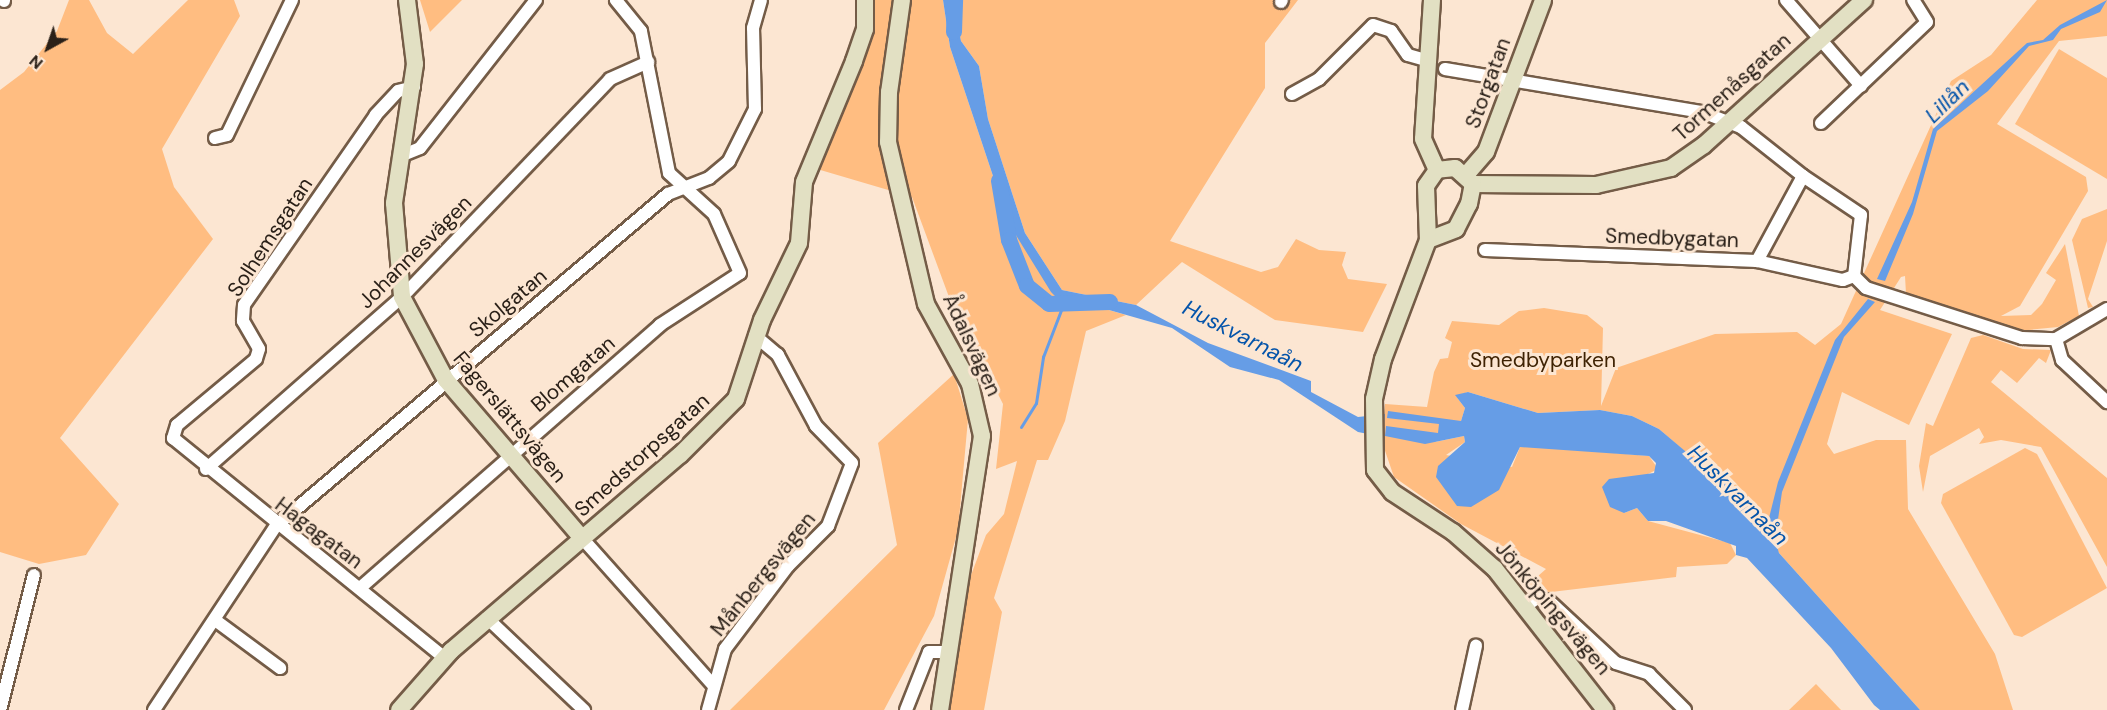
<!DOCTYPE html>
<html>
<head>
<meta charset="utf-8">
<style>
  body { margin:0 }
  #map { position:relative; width:2107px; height:710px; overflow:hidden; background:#fce6d2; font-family:"DM Sans",sans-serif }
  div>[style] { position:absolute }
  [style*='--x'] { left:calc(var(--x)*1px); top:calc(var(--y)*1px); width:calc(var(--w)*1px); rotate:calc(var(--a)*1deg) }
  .green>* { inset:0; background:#ffbd81 }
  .water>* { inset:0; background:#669de6 }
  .stream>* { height:3px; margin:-1.5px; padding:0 1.5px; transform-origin:1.5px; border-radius:1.5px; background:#669de6 }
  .river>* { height:16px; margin:-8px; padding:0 8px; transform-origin:8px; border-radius:8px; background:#669de6 }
  .roads { filter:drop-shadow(2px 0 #745c47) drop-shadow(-2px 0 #745c47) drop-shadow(0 2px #745c47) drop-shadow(0 -2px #745c47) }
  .street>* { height:12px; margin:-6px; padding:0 6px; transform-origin:6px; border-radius:6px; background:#fff }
  .secondary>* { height:16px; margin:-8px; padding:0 8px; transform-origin:8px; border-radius:8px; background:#e2e0c3 }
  span { translate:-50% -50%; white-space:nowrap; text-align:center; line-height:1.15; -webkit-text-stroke:6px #fce6d2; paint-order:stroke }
  .street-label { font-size:21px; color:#2a2018 }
  .park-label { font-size:21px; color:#3e2203 }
  .water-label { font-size:22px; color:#0454aa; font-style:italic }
  .north { position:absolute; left:18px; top:18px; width:60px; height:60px; -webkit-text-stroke:4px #fce6d2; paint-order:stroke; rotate:220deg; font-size:16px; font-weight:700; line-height:24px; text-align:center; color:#2a2018 }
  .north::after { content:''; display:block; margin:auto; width:21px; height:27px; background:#2a2018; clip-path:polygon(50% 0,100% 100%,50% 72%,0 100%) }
</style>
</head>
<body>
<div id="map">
  <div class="green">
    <i style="clip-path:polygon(69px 0,89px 0,107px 33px,133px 54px,188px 0,234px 0,240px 16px,162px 149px,174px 187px,213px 239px,60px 438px,119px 504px,86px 555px,39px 564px,0 552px,0 90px,24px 72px,57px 31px)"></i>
    <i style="clip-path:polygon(420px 0,462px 0,430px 32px)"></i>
    <i style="clip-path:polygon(871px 0,943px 0,950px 47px,1009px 224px,1062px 303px,1088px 304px,1126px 315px,1086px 331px,1065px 421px,1048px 460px,1037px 460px,994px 598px,1002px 612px,984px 710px,947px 710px,970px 578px,986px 535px,1004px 514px,1017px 461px,996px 469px,1003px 404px,949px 297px,912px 197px,817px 169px,870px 40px)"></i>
    <i style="clip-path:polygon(1298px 0,1265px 43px,1265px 88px,1170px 241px,1261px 272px,1278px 267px,1296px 239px,1319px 250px,1346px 252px,1342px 265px,1348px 279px,1387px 284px,1363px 332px,1275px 320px,1182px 262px,1136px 305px,1062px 290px,1025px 233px,988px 119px,979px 66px,961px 41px,953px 0)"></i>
    <i style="clip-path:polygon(2037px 0,2107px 0,2107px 36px,2059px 41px,1997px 124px,2086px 177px,2088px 191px,2020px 306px,2001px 316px,2031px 315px,2042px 304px,2056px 280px,2046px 273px,2065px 244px,2079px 316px,2058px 327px,2018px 331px,1906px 294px,1905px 276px,1901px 277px,1880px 310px,1952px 334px,1909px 425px,1842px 392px,1827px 444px,1834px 454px,1876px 440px,1906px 440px,1908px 509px,1995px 654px,2013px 710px,1920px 710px,1779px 553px,1747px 496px,1717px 479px,1659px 429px,1632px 416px,1600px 410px,1538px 413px,1468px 392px,1456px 396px,1465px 408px,1461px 421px,1435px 442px,1464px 436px,1465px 442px,1446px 455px,1512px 467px,1520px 447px,1531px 446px,1649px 456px,1658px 469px,1644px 476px,1624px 513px,1637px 508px,1648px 521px,1730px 543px,1736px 555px,1727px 564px,1677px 567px,1676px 577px,1543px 593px,1529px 584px,1546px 569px,1461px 524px,1394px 477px,1382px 442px,1385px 404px,1427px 407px,1434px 372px,1440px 359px,1448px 358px,1452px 342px,1445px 338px,1452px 321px,1499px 325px,1519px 311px,1544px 308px,1587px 315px,1603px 328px,1601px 406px,1616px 368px,1715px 334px,1797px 332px,1815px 345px,1841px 324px,1951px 81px,1991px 55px)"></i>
    <i style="clip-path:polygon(2059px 49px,2107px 78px,2107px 179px,2015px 124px)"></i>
    <i style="clip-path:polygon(2107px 209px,2107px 241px,2088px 299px,2093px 307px,2088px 308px,2072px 240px,2082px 219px)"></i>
    <i style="clip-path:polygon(1983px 335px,2023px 349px,2051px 350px,2046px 363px,2039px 358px,2017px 383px,2001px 370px,1991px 382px,2107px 478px,2107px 567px,2041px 447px,2001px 440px,1979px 444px,1984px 437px,1979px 428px,1930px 456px,1923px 492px,1919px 466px,1926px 423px,1933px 426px,1971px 338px)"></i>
    <i style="clip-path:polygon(954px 374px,968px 419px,958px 530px,934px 616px,884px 710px,730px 710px,897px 545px,878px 443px)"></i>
    <i style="clip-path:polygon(2025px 448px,2037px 454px,2107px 588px,2022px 637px,2014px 635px,1941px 503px,1943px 494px)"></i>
    <i style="clip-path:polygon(1816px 684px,1841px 710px,1789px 710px)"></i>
  </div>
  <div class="water">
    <i style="clip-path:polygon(943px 0,953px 0,961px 41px,979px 66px,988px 119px,1025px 233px,1062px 290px,1136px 305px,1208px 343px,1311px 381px,1311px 392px,1358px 417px,1385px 414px,1383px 437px,1358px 432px,1279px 380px,1230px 367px,1172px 328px,1088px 304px,1062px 303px,1051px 292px,1009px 224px,950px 47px)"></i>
    <i style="clip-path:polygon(2107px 0,2100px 12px,2061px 29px,2053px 40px,2029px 46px,1988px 91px,1937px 131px,1913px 214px,1885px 281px,1877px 279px,1912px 202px,1933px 129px,2027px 43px,2043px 40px,2060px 25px)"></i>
    <i style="clip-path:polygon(1868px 299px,1875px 302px,1844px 337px,1782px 492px,1775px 540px,1779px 553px,1920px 710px,1880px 710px,1874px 705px,1831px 648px,1747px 558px,1736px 555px,1736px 546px,1666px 521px,1648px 521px,1637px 508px,1624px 513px,1610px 507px,1602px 487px,1609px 479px,1654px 473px,1656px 463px,1649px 456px,1520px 447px,1499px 490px,1471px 507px,1457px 506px,1436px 477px,1438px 466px,1465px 442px,1464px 436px,1425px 444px,1385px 436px,1386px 426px,1438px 433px,1439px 424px,1387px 418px,1388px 411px,1461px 421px,1465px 408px,1455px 395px,1468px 392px,1538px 413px,1600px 410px,1632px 416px,1659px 429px,1717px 478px,1747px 496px,1765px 534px,1778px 482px,1835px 340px)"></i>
  </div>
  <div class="stream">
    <i style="--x:1021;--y:427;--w:28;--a:-58"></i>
    <i style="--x:1036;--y:403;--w:47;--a:-81.3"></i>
    <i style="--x:1043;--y:357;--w:56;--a:-69"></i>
  </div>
  <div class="river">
    <i style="--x:954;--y:32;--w:32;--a:-88"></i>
    <i style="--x:999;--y:181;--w:60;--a:80.4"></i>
    <i style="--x:1009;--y:240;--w:49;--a:68.6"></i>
    <i style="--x:1027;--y:286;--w:28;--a:39"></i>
    <i style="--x:1049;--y:304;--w:61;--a:-1.9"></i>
  </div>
  <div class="roads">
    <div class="street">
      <i style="--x:4;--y:0;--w:1;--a:90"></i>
      <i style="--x:1786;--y:0;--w:114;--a:48.9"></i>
      <i style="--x:1281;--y:2;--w:2;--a:-63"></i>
      <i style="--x:1445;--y:69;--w:261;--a:9.5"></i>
      <i style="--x:1702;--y:112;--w:42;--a:21"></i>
      <i style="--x:1741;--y:127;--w:79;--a:38.3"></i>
      <i style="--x:1803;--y:176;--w:97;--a:118.4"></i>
      <i style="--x:414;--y:87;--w:16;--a:166"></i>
      <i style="--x:398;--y:91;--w:33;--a:133"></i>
      <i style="--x:376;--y:115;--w:231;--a:124.8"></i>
      <i style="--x:244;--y:305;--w:16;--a:94"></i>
      <i style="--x:243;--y:321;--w:32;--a:60"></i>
      <i style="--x:259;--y:349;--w:10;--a:107"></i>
      <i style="--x:256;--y:359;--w:103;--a:140.1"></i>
      <i style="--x:177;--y:425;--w:14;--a:107"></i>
      <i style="--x:173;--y:438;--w:350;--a:39"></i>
      <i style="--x:1292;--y:94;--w:31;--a:-29"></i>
      <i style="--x:1319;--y:79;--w:76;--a:-45"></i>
      <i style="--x:1373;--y:25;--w:19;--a:18"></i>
      <i style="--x:1391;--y:31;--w:29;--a:55"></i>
      <i style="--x:1408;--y:55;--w:22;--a:16"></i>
      <i style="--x:1821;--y:123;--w:146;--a:-43.6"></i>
      <i style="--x:1927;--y:22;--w:26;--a:-122"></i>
      <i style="--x:215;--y:138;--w:12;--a:-14"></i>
      <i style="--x:227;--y:135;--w:150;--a:-64.3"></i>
      <i style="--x:403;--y:155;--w:18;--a:-22"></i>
      <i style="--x:420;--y:148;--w:188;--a:-51.9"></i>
      <i style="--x:1803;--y:176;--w:70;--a:33.9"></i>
      <i style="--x:1861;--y:215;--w:61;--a:96.5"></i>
      <i style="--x:1485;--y:250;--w:272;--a:2.3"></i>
      <i style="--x:1757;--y:261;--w:88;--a:12.5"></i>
      <i style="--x:1843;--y:280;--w:12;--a:-20"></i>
      <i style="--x:1854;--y:276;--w:17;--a:45"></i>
      <i style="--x:1866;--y:288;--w:164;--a:17.8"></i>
      <i style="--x:2022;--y:338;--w:34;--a:2"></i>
      <i style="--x:2056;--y:339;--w:59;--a:-30.5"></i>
      <i style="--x:2056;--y:339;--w:22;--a:74"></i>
      <i style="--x:2062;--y:360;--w:62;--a:43"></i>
      <i style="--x:206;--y:469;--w:261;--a:-41.3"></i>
      <i style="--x:402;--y:297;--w:301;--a:-46.3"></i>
      <i style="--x:610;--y:79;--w:42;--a:-24.1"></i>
      <i style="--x:582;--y:538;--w:197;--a:48.3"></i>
      <i style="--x:360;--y:588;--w:399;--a:-41.2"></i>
      <i style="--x:660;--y:325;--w:95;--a:-33"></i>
      <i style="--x:740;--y:273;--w:64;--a:-113.8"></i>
      <i style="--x:714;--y:214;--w:61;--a:-137.7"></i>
      <i style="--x:669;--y:173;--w:145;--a:-101.2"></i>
      <i style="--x:641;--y:31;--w:40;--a:-129"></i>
      <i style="--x:1526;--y:606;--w:14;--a:-36"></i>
      <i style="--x:1537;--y:598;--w:12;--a:14"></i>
      <i style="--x:1549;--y:601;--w:91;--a:42.8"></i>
      <i style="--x:1616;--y:663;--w:35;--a:18"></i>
      <i style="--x:1649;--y:674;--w:51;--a:45"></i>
      <i style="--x:487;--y:618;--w:134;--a:43.5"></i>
      <i style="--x:215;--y:620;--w:81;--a:36.4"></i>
      <i style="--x:0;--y:710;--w:139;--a:-75.9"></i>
      <i style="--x:154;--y:710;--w:221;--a:-56.5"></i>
      <i style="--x:276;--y:526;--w:514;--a:-40.26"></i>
      <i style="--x:668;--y:194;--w:44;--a:-21.3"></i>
      <i style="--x:709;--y:178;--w:26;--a:-40"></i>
      <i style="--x:729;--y:161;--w:58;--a:-63.4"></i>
      <i style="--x:755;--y:109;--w:81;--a:-91.4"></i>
      <i style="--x:753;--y:28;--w:29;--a:-74"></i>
      <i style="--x:708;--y:710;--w:63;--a:-74.4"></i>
      <i style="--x:725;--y:649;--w:104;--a:-52.8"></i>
      <i style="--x:788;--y:566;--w:57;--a:-45"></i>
      <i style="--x:828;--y:526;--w:67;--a:-69.1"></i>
      <i style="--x:852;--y:463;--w:52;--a:-134.2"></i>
      <i style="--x:816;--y:426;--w:81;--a:-118.2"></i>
      <i style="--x:778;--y:355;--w:30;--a:-140"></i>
      <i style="--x:906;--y:710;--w:62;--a:-68.4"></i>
      <i style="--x:929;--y:652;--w:19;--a:0"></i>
      <i style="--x:1462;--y:710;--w:66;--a:-77.7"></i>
    </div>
    <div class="secondary">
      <i style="--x:407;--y:0;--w:64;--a:82.9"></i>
      <i style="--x:415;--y:64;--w:141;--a:98.6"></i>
      <i style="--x:394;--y:203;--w:94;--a:85.1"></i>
      <i style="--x:402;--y:297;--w:94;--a:62.1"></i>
      <i style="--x:446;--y:380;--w:208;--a:49.3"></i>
      <i style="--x:902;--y:0;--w:93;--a:98"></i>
      <i style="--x:889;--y:92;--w:50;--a:91.1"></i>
      <i style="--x:888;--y:142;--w:166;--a:76.8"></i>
      <i style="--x:926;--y:304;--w:91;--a:61.2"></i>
      <i style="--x:970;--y:384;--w:53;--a:77"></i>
      <i style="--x:982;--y:436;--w:277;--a:98.7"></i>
      <i style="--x:1432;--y:0;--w:139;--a:93.7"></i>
      <i style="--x:1423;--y:139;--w:34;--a:66"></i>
      <i style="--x:1466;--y:175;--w:30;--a:-49"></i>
      <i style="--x:1486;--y:152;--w:162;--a:-69.4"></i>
      <i style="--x:1473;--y:184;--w:123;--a:0.5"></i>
      <i style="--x:1596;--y:185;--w:77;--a:-12.8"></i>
      <i style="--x:1671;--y:168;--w:40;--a:-34.9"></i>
      <i style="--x:1704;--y:145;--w:216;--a:-42.2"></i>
      <i style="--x:1428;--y:240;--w:30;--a:-21"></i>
      <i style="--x:1456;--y:229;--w:28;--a:-63"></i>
      <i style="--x:1469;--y:204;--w:20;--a:-79"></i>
      <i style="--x:1473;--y:184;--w:24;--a:-138"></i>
      <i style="--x:1455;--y:168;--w:18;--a:174"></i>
      <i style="--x:1437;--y:170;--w:19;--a:125"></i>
      <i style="--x:1426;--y:186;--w:54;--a:87.9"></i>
      <i style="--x:1428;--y:240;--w:127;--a:110.7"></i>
      <i style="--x:1383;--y:359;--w:41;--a:102.7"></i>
      <i style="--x:1374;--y:399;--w:71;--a:89.2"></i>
      <i style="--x:1375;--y:470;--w:28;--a:52"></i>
      <i style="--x:1392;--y:492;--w:73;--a:33.3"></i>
      <i style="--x:1453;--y:532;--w:56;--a:41.4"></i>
      <i style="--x:1495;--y:569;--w:179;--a:52"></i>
      <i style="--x:399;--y:710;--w:79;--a:-48.6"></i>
      <i style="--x:451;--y:651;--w:301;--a:-40.6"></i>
      <i style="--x:680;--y:455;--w:79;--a:-45"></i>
      <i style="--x:736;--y:399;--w:83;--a:-71.8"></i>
      <i style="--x:762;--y:320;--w:85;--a:-64.3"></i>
      <i style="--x:799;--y:243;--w:61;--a:-85.3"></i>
      <i style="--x:804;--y:182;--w:131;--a:-67.5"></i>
      <i style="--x:854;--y:61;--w:34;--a:-71"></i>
      <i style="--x:865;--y:29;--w:29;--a:-90"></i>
    </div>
  </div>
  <div class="street-label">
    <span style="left:1488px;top:83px;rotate:-70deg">Storgatan</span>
    <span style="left:1732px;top:87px;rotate:-42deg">Tormenåsgatan</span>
    <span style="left:270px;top:237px;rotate:-57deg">Solhemsgatan</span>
    <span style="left:1672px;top:238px;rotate:2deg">Smedbygatan</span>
    <span style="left:415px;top:252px;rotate:-45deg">Johannesvägen</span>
    <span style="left:508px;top:303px;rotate:-40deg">Skolgatan</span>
    <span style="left:972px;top:345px;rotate:65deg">Ådalsvägen</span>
    <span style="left:573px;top:374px;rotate:-41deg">Blomgatan</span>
    <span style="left:510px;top:417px;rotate:50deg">Fagerslättsvägen</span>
    <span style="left:642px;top:455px;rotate:-42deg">Smedstorpsgatan</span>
    <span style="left:319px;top:533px;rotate:37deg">Hagagatan</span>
    <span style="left:763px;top:574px;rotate:-51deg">Månbergsvägen</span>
    <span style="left:1553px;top:608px;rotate:50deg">Jönköpingsvägen</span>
  </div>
  <div class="park-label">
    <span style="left:1543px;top:360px">Smedbyparken</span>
  </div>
  <div class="water-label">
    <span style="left:1947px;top:101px;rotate:-44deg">Lillån</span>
    <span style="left:1243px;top:336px;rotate:27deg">Huskvarnaån</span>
    <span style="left:1738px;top:495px;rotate:45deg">Huskvarnaån</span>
  </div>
  <div class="north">N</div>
</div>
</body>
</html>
